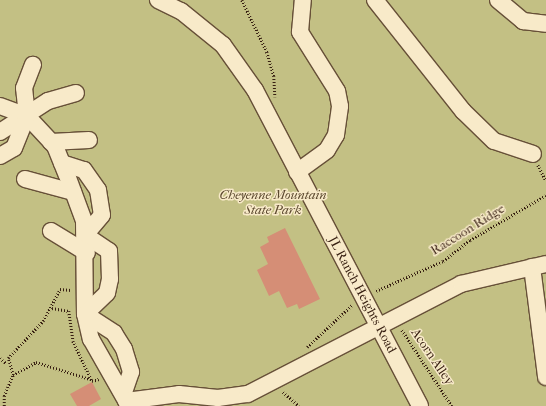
<!DOCTYPE html>
<html>
<head>
<meta charset="utf-8">
<style>
  body { margin:0 }
  #map { position:relative; width:546px; height:406px; overflow:hidden; background:#f5dfac; font-family:"IM FELL French Canon",serif }
  div>[style] { position:absolute }
  [style*='--x'] { left:calc(var(--x)*1px); top:calc(var(--y)*1px); width:calc(var(--w)*1px); rotate:calc(var(--a)*1deg) }
  .green>* { inset:0; background:#c3c084 }
  .building>* { inset:0; background:#d58e76 }
  .path>* { height:2.5px; margin-top:-1.25px; transform-origin:0; background:repeating-linear-gradient(90deg,#382012 0 1px,transparent 0 3px) }
  .roads { filter:drop-shadow(1px 0 #675038) drop-shadow(-1px 0 #675038) drop-shadow(0 1px #675038) drop-shadow(0 -1px #675038) }
  .minor>* { height:16px; margin:-8px; padding:0 8px; transform-origin:8px; border-radius:8px; background:#f8eac9 }
  span { translate:-50% -50%; white-space:nowrap; text-align:center; line-height:1.15; -webkit-text-stroke:3px #f8eac9; paint-order:stroke }
  .park-label { font-size:13px; color:#5b482e; font-style:italic }
  .street-label { font-size:13px; color:#382012 }
</style>
</head>
<body>
<div id="map">
  <div class="green">
    <i style="clip-path:polygon(0 0,546px 0,546px 406px,0 406px)"></i>
  </div>
  <div class="building">
    <i style="clip-path:polygon(285px 228px,320px 299px,299px 309px,297px 304px,287px 308px,279px 291px,269px 296px,257px 270px,268px 264px,260px 247px,269px 242px,267px 237px)"></i>
    <i style="clip-path:polygon(92px 382px,101px 399px,89px 406px,77px 406px,70px 394px)"></i>
  </div>
  <div class="path">
    <i style="--x:242;--y:0;--w:58;--a:64.3"></i>
    <i style="--x:267;--y:52;--w:25;--a:74"></i>
    <i style="--x:274;--y:76;--w:21;--a:87"></i>
    <i style="--x:538;--y:165;--w:18;--a:63"></i>
    <i style="--x:376;--y:291;--w:73;--a:-24.1"></i>
    <i style="--x:443;--y:261;--w:34;--a:-38"></i>
    <i style="--x:470;--y:240;--w:88;--a:-30.6"></i>
    <i style="--x:52;--y:308;--w:17;--a:10"></i>
    <i style="--x:69;--y:311;--w:30;--a:82"></i>
    <i style="--x:73;--y:341;--w:44;--a:64.6"></i>
    <i style="--x:92;--y:381;--w:7;--a:-16"></i>
    <i style="--x:402;--y:330;--w:91;--a:56.7"></i>
    <i style="--x:307;--y:347;--w:62;--a:-43"></i>
    <i style="--x:0;--y:358;--w:8;--a:40"></i>
    <i style="--x:13;--y:375;--w:26;--a:-29"></i>
    <i style="--x:36;--y:362;--w:57;--a:17.5"></i>
    <i style="--x:283;--y:392;--w:21;--a:41"></i>
    <i style="--x:4;--y:406;--w:10;--a:-90"></i>
    <i style="--x:4;--y:396;--w:23;--a:-67"></i>
    <i style="--x:13;--y:375;--w:18;--a:-106"></i>
    <i style="--x:8;--y:358;--w:51;--a:-46.6"></i>
    <i style="--x:43;--y:321;--w:36;--a:-62"></i>
    <i style="--x:60;--y:289;--w:11;--a:5"></i>
  </div>
  <div class="roads">
    <div class="minor">
      <i style="--x:158;--y:0;--w:25;--a:26"></i>
      <i style="--x:181;--y:11;--w:54;--a:39"></i>
      <i style="--x:223;--y:45;--w:55;--a:54.6"></i>
      <i style="--x:255;--y:90;--w:356;--a:62.4"></i>
      <i style="--x:375;--y:0;--w:142;--a:51.6"></i>
      <i style="--x:463;--y:111;--w:43;--a:44.1"></i>
      <i style="--x:494;--y:141;--w:41;--a:18.4"></i>
      <i style="--x:498;--y:0;--w:33;--a:40"></i>
      <i style="--x:523;--y:21;--w:23;--a:7"></i>
      <i style="--x:0;--y:106;--w:29;--a:20"></i>
      <i style="--x:27;--y:116;--w:41;--a:47"></i>
      <i style="--x:55;--y:146;--w:31;--a:68"></i>
      <i style="--x:67;--y:175;--w:49;--a:69.7"></i>
      <i style="--x:84;--y:221;--w:93;--a:89.4"></i>
      <i style="--x:85;--y:314;--w:26;--a:77"></i>
      <i style="--x:91;--y:339;--w:77;--a:60.4"></i>
      <i style="--x:0;--y:132;--w:57;--a:-32.9"></i>
      <i style="--x:48;--y:101;--w:29;--a:-16"></i>
      <i style="--x:51;--y:142;--w:38;--a:-3"></i>
      <i style="--x:0;--y:156;--w:16;--a:-30"></i>
      <i style="--x:14;--y:148;--w:35;--a:-68"></i>
      <i style="--x:27;--y:116;--w:28;--a:-96"></i>
      <i style="--x:24;--y:88;--w:25;--a:-69"></i>
      <i style="--x:62;--y:163;--w:23;--a:18"></i>
      <i style="--x:84;--y:170;--w:24;--a:55"></i>
      <i style="--x:98;--y:190;--w:25;--a:81"></i>
      <i style="--x:102;--y:215;--w:26;--a:130"></i>
      <i style="--x:85;--y:235;--w:29;--a:34"></i>
      <i style="--x:109;--y:251;--w:28;--a:88"></i>
      <i style="--x:110;--y:279;--w:14;--a:102"></i>
      <i style="--x:107;--y:293;--w:30;--a:136"></i>
      <i style="--x:85;--y:314;--w:35;--a:33"></i>
      <i style="--x:114;--y:333;--w:19;--a:58"></i>
      <i style="--x:124;--y:349;--w:24;--a:73"></i>
      <i style="--x:131;--y:372;--w:24;--a:109"></i>
      <i style="--x:297;--y:172;--w:37;--a:-36"></i>
      <i style="--x:327;--y:150;--w:17;--a:-59"></i>
      <i style="--x:336;--y:135;--w:29;--a:-82"></i>
      <i style="--x:340;--y:106;--w:15;--a:-101"></i>
      <i style="--x:337;--y:91;--w:70;--a:-122.1"></i>
      <i style="--x:300;--y:32;--w:32;--a:-85"></i>
      <i style="--x:25;--y:179;--w:50;--a:15.2"></i>
      <i style="--x:51;--y:231;--w:42;--a:31.4"></i>
      <i style="--x:532;--y:267;--w:111;--a:82.7"></i>
      <i style="--x:126;--y:401;--w:53;--a:-7.5"></i>
      <i style="--x:179;--y:394;--w:39;--a:6"></i>
      <i style="--x:218;--y:398;--w:30;--a:-8"></i>
      <i style="--x:248;--y:394;--w:240;--a:-27.3"></i>
      <i style="--x:461;--y:284;--w:87;--a:-13.2"></i>
    </div>
  </div>
  <div class="park-label">
    <span style="left:273px;top:203px">Cheyenne Mountain<br>State Park</span>
  </div>
  <div class="street-label">
    <span style="left:468px;top:230px;rotate:-32deg">Raccoon Ridge</span>
    <span style="left:362px;top:295px;rotate:62deg">JL Ranch Heights Road</span>
    <span style="left:432px;top:357px;rotate:56deg">Acorn Alley</span>
  </div>
</div>
</body>
</html>
